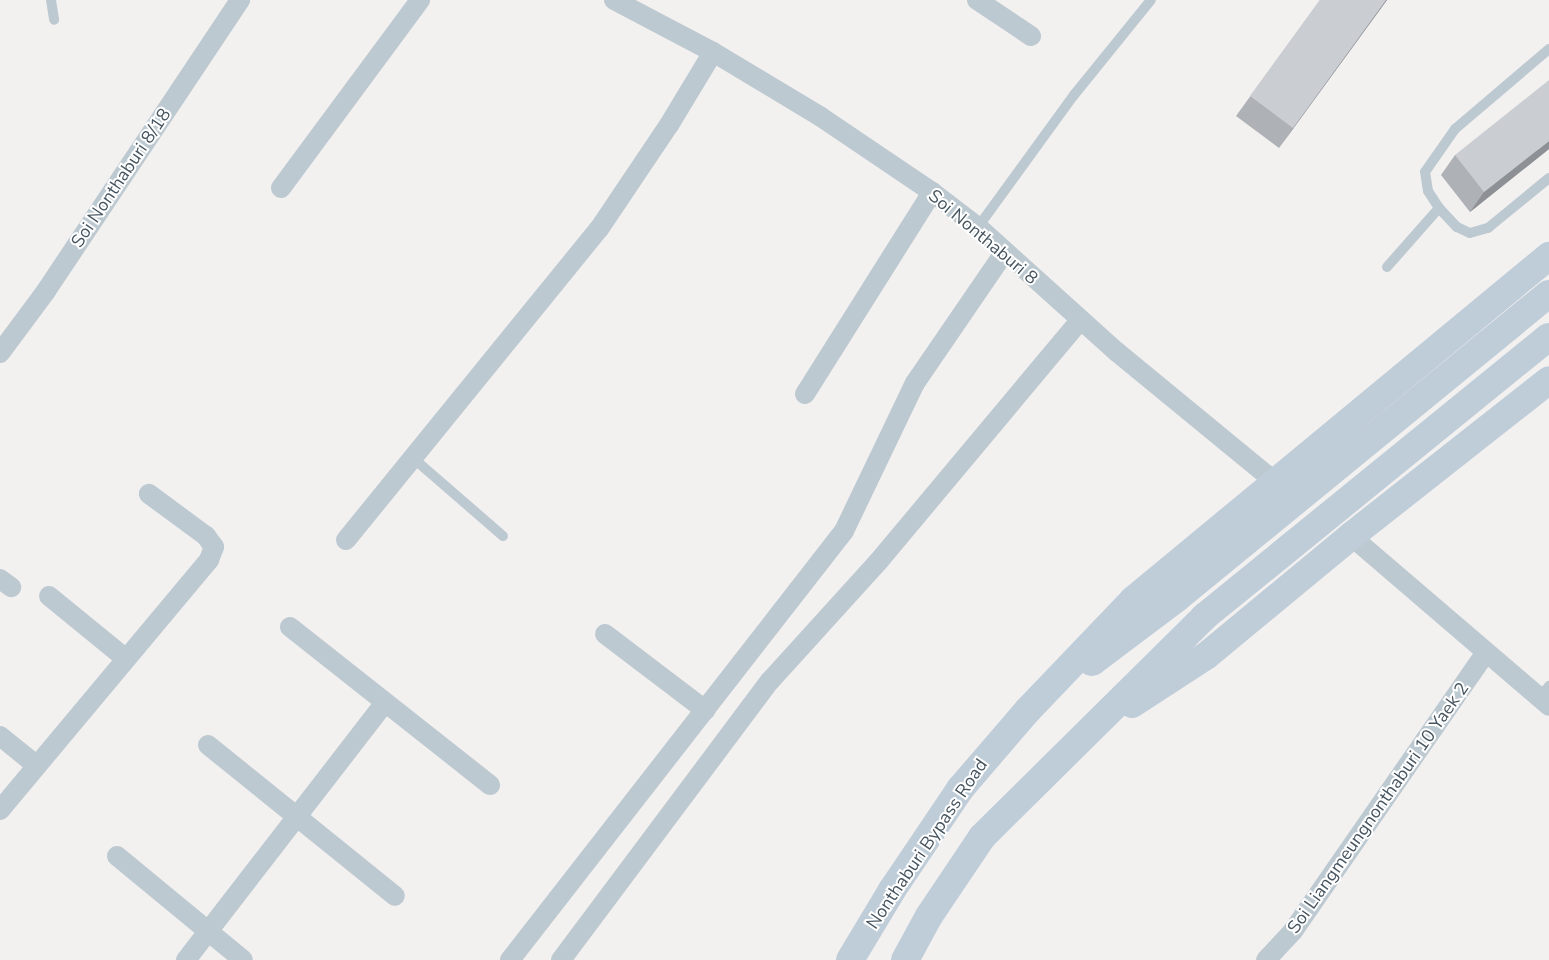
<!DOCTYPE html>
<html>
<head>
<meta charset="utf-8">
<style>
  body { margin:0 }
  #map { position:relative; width:1549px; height:960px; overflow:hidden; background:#f3f0f0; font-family:"Nunito Sans",sans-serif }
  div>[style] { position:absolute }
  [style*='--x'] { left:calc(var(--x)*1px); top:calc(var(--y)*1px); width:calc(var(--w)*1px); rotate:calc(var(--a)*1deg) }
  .service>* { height:10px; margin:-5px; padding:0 5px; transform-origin:5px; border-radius:5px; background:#bdc9d1 }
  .minor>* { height:20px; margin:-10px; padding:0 10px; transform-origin:10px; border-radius:10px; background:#bdc9d1 }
  .secondary>* { height:28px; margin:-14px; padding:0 14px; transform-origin:14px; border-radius:14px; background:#bfcdd9 }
  .wall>* { inset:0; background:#aeb1b5 }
  .shaded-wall>* { inset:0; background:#8d9094 }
  .building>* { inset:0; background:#caced3 }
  span { translate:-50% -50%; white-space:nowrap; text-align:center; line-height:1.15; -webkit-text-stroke:4px #fff; paint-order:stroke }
  .street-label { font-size:18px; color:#465560 }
</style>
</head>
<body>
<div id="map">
  <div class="service">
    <i style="--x:51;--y:0;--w:20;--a:81"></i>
    <i style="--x:1549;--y:49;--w:123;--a:139.6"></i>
    <i style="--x:1455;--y:129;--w:52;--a:124.9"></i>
    <i style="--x:1425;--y:172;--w:19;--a:81"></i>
    <i style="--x:1428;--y:191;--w:20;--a:57"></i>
    <i style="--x:1439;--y:208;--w:26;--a:47"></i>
    <i style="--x:1457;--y:227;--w:14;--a:25"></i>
    <i style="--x:1470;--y:233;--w:19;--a:-16"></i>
    <i style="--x:1488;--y:228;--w:79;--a:-39.3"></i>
    <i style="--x:978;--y:227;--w:163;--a:-54"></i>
    <i style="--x:1074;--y:95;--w:122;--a:-51"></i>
    <i style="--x:1387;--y:267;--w:79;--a:-48.6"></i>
    <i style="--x:413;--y:458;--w:119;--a:40.9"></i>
    <i style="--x:1539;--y:698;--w:16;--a:-50"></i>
  </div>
  <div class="minor">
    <i style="--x:614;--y:0;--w:112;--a:27.7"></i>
    <i style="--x:713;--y:52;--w:126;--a:31"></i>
    <i style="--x:821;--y:117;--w:134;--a:34"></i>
    <i style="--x:932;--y:192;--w:58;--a:37.3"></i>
    <i style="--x:978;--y:227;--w:187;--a:42"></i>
    <i style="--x:1117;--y:352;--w:203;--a:39.4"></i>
    <i style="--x:977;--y:0;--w:65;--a:33.7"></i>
    <i style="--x:281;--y:188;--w:234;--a:-53.5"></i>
    <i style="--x:0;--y:353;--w:77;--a:-53.4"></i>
    <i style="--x:46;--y:291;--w:350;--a:-56.3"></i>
    <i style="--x:805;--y:394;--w:239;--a:-57.8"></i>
    <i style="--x:1351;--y:536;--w:261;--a:40.6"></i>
    <i style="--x:346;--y:540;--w:401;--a:-50.9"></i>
    <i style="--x:599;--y:229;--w:125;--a:-56.1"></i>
    <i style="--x:669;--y:125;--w:85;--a:-58.9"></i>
    <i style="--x:0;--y:579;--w:14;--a:36"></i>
    <i style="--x:49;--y:596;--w:98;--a:39.2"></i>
    <i style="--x:290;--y:627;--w:255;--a:38.3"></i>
    <i style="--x:605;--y:634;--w:126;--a:37.2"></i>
    <i style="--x:0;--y:736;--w:46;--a:38.9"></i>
    <i style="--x:208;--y:745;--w:240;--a:38.9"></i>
    <i style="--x:0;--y:810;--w:326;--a:-50.1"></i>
    <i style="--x:209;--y:560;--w:14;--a:-69"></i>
    <i style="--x:214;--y:547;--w:14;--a:-126"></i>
    <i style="--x:206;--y:536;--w:71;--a:-143.6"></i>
    <i style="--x:117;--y:856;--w:163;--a:39.5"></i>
    <i style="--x:186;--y:960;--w:324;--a:-52.3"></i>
    <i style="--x:510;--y:960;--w:544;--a:-52.1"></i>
    <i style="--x:844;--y:531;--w:164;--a:-64.4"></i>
    <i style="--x:915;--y:383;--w:158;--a:-55.6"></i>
    <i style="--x:561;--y:960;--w:349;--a:-53.2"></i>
    <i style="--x:770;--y:681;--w:161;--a:-47.8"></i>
    <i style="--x:878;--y:562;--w:315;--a:-50.1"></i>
    <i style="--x:1266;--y:960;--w:40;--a:-47"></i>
    <i style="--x:1293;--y:931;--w:337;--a:-55.3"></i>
  </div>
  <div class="secondary">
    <i style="--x:1092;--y:662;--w:106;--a:-37"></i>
    <i style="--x:1177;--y:598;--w:480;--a:-39.3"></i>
    <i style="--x:1132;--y:704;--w:88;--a:-33"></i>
    <i style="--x:1206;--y:656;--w:188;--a:-39.6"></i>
    <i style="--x:1351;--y:536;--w:252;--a:-38.2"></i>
    <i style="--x:850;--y:960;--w:82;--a:-59"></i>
    <i style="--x:892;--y:890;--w:122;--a:-56"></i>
    <i style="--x:960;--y:789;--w:104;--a:-49.3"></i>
    <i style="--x:1028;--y:710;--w:152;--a:-46.3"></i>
    <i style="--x:1133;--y:600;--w:540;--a:-39.59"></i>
    <i style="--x:905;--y:960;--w:50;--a:-61.4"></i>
    <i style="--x:929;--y:916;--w:95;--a:-56.1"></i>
    <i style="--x:982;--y:837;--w:313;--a:-44.7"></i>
    <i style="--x:1204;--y:617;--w:444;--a:-39.1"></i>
  </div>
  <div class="wall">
    <i style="clip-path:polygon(1320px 0,1387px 0,1279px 148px,1236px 116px)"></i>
    <i style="clip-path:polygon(1549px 149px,1470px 212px,1441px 175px,1455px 155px)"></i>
  </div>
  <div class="shaded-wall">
    <i style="clip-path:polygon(1386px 0,1387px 0,1279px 148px,1293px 128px)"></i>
    <i style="clip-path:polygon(1549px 141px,1549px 149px,1470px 212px,1484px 192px)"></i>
  </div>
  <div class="building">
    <i style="clip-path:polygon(1320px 0,1386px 0,1293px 128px,1250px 96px)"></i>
    <i style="clip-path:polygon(1549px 80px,1549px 141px,1484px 192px,1455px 155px)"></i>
  </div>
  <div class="street-label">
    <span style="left:121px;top:178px;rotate:-56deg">Soi Nonthaburi 8/18</span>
    <span style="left:983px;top:237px;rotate:40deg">Soi Nonthaburi 8</span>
    <span style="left:1378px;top:808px;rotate:-55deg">Soi Liangmeungnonthaburi 10 Yaek 2</span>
    <span style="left:927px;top:844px;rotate:-56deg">Nonthaburi Bypass Road</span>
  </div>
</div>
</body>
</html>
